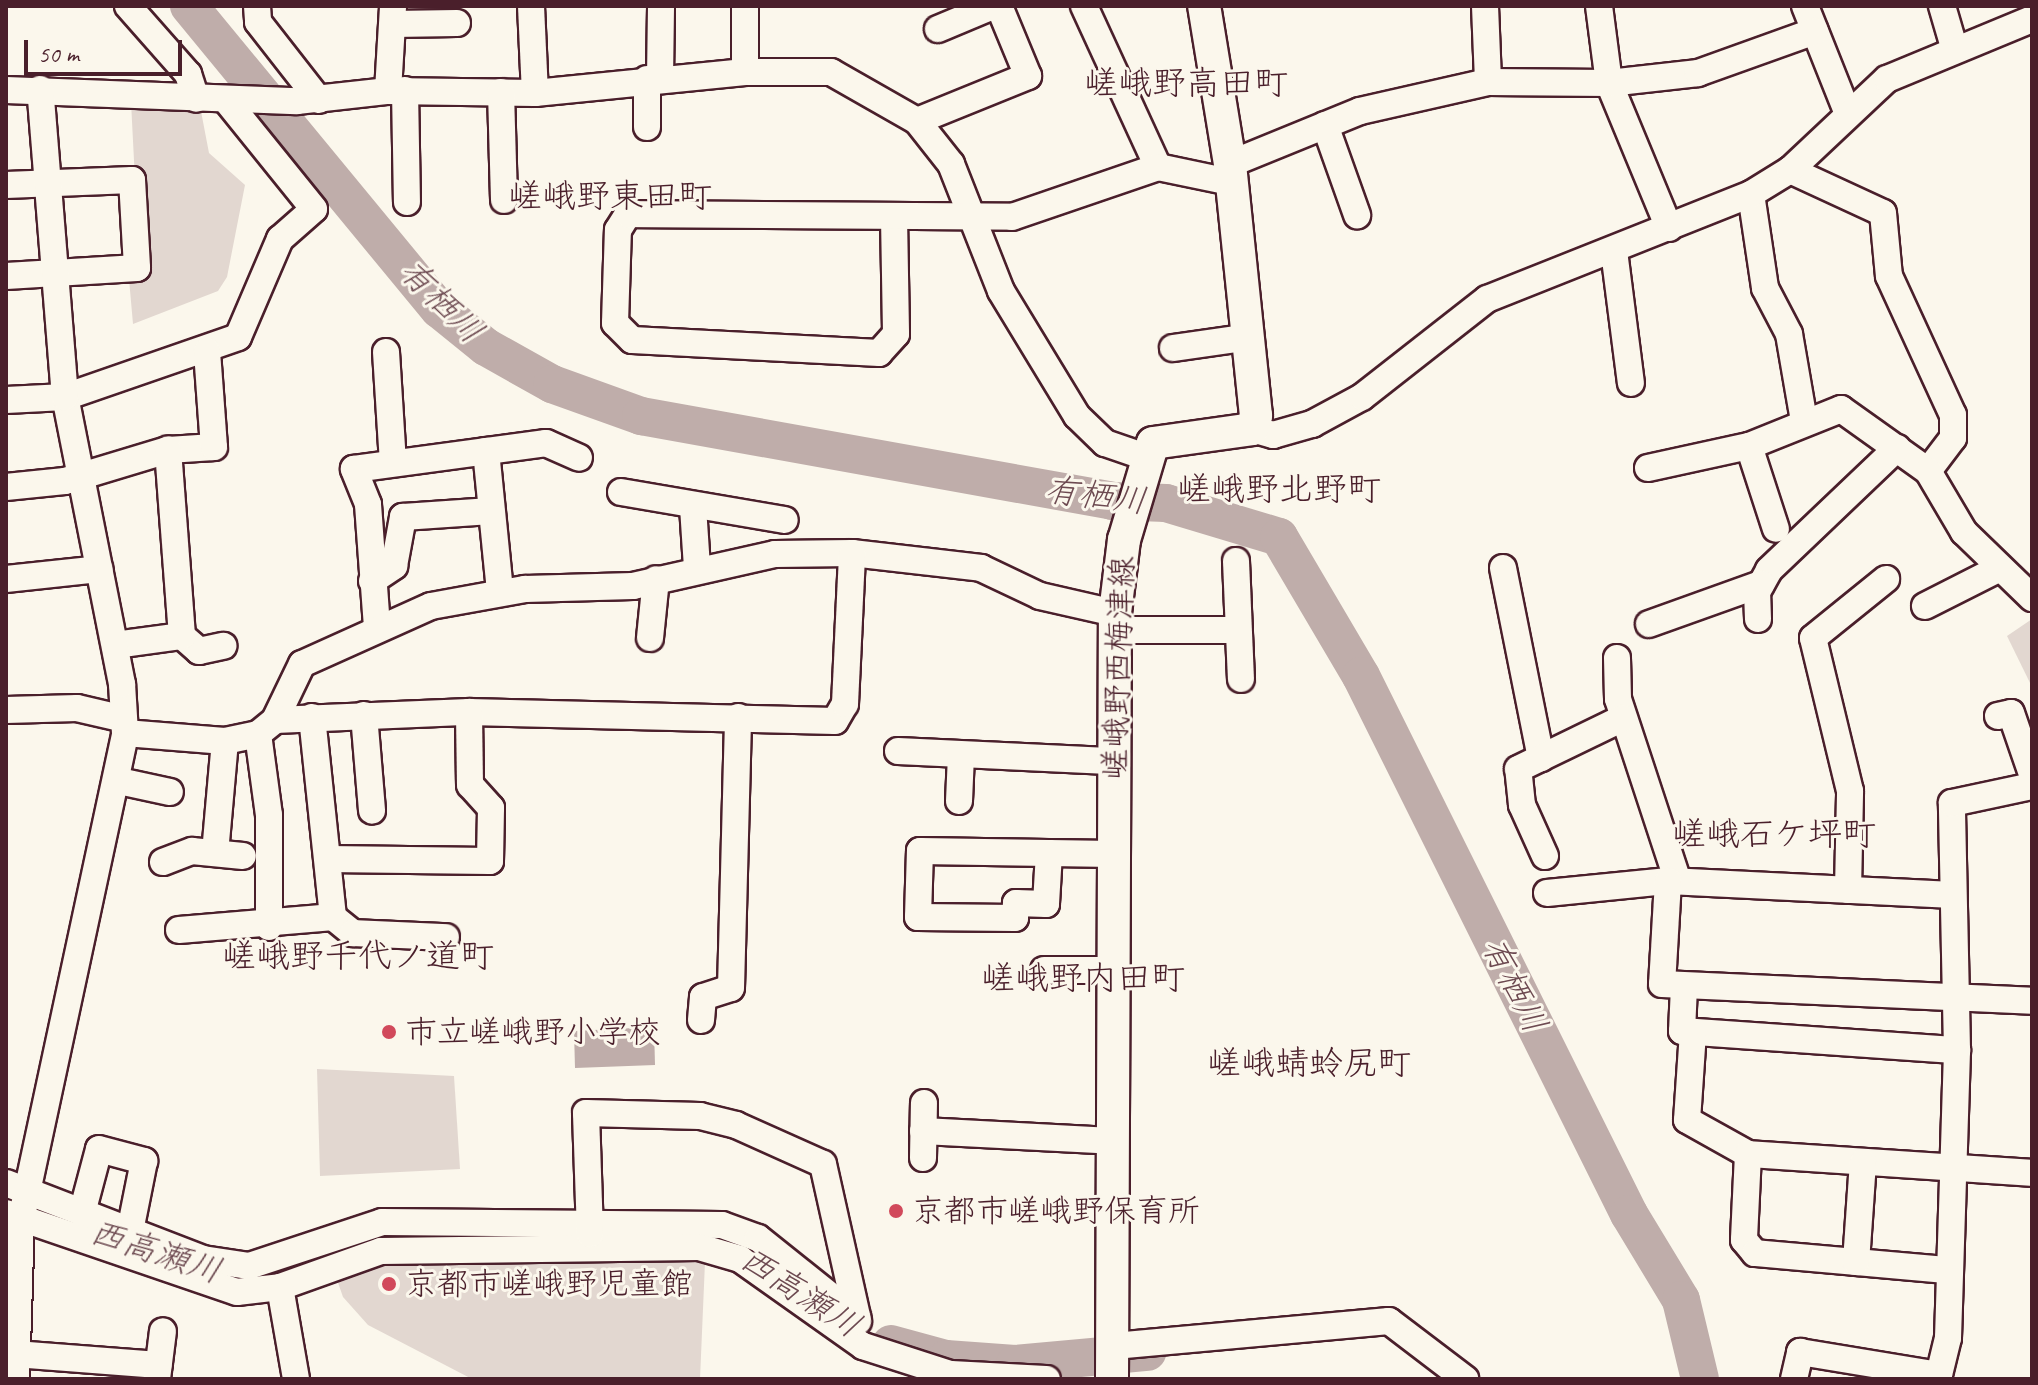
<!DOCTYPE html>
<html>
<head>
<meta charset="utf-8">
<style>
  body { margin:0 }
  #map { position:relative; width:2038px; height:1385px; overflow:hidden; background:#fbf7ec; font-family:Caveat,"Klee One",sans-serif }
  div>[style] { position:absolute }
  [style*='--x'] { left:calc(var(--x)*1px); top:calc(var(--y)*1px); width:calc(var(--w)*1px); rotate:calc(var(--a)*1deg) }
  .green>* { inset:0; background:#e2d7d0 }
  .water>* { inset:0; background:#bfadaa }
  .river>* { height:38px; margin:-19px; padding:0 19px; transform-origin:19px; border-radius:19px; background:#bfadaa }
  .roads { filter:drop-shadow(2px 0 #4a1f2b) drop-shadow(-2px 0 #4a1f2b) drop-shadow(0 2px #4a1f2b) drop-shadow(0 -2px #4a1f2b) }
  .minor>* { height:26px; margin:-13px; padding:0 13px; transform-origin:13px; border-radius:13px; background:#fbf7ec }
  .major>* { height:32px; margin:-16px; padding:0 16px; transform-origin:16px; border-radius:16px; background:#fbf7ec }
  .dots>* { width:22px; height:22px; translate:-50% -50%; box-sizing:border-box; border:4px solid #fbf7ec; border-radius:50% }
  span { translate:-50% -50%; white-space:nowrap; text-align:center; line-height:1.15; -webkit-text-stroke:6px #fbf7ec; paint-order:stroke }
  .street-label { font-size:32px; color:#4a1f2b }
  .poi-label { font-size:32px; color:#4a1f2b }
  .left { translate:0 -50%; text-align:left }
  .neighbourhood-label { font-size:34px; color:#4a1f2b }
  .water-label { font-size:34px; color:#6d4a51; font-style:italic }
  .frame { position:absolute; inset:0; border:8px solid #4a1f2b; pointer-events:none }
  .scale { position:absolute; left:24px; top:40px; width:158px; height:36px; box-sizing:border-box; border:4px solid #4a1f2b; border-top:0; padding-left:10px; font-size:24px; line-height:28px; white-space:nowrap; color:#4a1f2b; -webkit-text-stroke:6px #fbf7ec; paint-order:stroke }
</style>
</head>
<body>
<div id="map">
  <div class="green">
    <i style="clip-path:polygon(131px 102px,200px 106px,209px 153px,245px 185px,227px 277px,218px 291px,133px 324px,129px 279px,140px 278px)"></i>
    <i style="clip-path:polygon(2032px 619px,2032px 687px,2007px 636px)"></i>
    <i style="clip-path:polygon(317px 1069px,454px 1076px,460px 1169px,320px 1176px)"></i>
    <i style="clip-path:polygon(381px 1260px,705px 1262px,700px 1379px,472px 1379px,368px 1325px,343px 1297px,335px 1274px)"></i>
  </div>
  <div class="water">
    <i style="clip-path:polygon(654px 1027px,655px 1065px,575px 1068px,574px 1031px)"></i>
  </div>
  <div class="river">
    <i style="--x:189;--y:6;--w:393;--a:50.5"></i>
    <i style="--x:439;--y:309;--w:60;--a:39"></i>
    <i style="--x:486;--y:347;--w:76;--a:29.3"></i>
    <i style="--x:552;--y:384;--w:95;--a:19.8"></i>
    <i style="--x:641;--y:416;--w:479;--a:10.2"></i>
    <i style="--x:1112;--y:501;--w:54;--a:2.1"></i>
    <i style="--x:1166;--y:503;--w:118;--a:16.7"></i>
    <i style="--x:1279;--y:537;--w:161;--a:59.5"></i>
    <i style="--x:1361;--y:676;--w:601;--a:63.52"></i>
    <i style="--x:1629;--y:1214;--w:100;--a:58.8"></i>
    <i style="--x:1681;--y:1300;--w:81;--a:76.5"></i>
    <i style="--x:218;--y:1274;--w:48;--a:3.6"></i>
    <i style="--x:266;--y:1277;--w:107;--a:-22"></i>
    <i style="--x:365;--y:1237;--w:123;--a:-1.4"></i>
    <i style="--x:891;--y:1344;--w:57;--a:15.3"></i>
    <i style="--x:946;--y:1359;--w:69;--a:4.1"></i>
    <i style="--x:1015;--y:1364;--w:133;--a:-5.2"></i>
  </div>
  <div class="roads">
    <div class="minor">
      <i style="--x:128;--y:6;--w:91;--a:48.6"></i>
      <i style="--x:188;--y:74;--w:26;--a:72"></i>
      <i style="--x:257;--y:6;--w:16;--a:86"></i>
      <i style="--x:258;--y:22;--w:99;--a:52"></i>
      <i style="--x:531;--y:6;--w:87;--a:87.4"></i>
      <i style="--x:745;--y:6;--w:66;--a:90"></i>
      <i style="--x:1084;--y:6;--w:177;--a:65.3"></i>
      <i style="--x:1485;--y:6;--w:76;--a:87.7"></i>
      <i style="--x:1599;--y:6;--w:78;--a:82.6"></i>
      <i style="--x:1609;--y:83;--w:157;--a:67.5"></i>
      <i style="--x:1805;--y:6;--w:116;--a:68.3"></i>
      <i style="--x:1942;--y:6;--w:43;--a:73.7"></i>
      <i style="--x:393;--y:24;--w:64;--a:-0.9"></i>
      <i style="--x:938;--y:29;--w:60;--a:-22.7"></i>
      <i style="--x:660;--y:79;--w:73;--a:-89.2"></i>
      <i style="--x:6;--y:90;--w:291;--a:2.2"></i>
      <i style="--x:297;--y:101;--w:92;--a:-6.3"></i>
      <i style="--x:388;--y:91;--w:147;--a:0.8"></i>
      <i style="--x:535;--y:93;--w:211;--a:-5.7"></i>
      <i style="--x:745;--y:72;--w:86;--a:0"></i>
      <i style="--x:831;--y:72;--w:99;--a:29.7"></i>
      <i style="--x:917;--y:121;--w:55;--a:51.7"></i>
      <i style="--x:951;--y:164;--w:136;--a:68.5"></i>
      <i style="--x:1001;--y:291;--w:146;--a:58.7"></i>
      <i style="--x:1077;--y:416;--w:39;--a:44"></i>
      <i style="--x:1105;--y:443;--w:40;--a:18.9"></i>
      <i style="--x:405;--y:90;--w:112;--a:89"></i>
      <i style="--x:388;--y:91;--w:85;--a:-86.6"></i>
      <i style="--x:501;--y:92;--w:108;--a:88.4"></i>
      <i style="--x:917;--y:121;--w:120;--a:-22.1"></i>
      <i style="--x:1028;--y:76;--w:76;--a:-112.5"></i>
      <i style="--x:1325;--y:125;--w:96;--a:70.4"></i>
      <i style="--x:647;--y:127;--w:48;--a:-90"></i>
      <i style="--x:1230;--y:164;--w:140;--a:-22.2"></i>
      <i style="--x:1360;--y:111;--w:131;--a:-12.8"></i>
      <i style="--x:1488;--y:82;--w:121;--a:0.5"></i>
      <i style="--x:1609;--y:83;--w:90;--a:-6.4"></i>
      <i style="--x:1698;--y:73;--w:124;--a:-19.7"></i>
      <i style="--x:1790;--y:170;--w:102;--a:24.8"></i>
      <i style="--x:1883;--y:213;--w:63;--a:84.6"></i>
      <i style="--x:1889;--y:276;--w:153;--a:65.3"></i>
      <i style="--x:1953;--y:415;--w:23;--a:90"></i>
      <i style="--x:1953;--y:438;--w:41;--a:127.1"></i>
      <i style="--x:6;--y:185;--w:126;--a:-2.3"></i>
      <i style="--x:132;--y:180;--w:88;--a:86.7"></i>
      <i style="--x:137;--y:268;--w:131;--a:176.5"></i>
      <i style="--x:1751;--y:194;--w:95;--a:81.5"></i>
      <i style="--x:1765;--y:288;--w:52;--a:62.4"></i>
      <i style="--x:1789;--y:334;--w:88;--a:80.2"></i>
      <i style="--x:894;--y:217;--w:117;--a:89"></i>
      <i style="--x:896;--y:334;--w:25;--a:132"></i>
      <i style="--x:879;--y:353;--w:247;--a:-177"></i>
      <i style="--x:632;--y:340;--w:24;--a:-135"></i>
      <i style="--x:615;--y:323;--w:93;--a:-88.2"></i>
      <i style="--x:618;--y:230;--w:19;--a:-58"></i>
      <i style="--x:628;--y:214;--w:384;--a:0.4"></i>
      <i style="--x:1012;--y:217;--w:154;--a:-18.9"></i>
      <i style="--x:1158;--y:167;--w:74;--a:11.8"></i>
      <i style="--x:1614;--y:251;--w:133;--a:82.7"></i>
      <i style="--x:1173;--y:348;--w:71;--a:-8.1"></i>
      <i style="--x:386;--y:352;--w:111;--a:86.4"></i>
      <i style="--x:6;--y:400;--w:59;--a:-2.9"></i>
      <i style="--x:65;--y:397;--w:183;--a:-19.1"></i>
      <i style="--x:238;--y:337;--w:107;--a:-66.8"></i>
      <i style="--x:280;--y:239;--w:45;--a:-41.4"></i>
      <i style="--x:314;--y:209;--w:140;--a:-128.9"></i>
      <i style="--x:1252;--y:429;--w:22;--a:16"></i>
      <i style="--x:1273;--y:435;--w:41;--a:-15.8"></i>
      <i style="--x:1312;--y:424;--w:57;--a:-28.4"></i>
      <i style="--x:1362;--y:397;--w:159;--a:-38.1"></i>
      <i style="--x:1487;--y:299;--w:284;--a:-21.7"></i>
      <i style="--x:1751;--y:194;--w:46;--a:-31.6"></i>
      <i style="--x:1790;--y:170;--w:133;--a:-43.2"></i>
      <i style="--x:1887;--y:79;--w:157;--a:-22.5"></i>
      <i style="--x:1749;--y:446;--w:87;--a:72"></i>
      <i style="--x:486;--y:451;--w:142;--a:84.3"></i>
      <i style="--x:1648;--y:468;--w:103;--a:-12.3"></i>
      <i style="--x:1749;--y:446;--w:99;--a:-21.9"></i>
      <i style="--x:1841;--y:409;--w:107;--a:35.5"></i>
      <i style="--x:1928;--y:471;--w:71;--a:59.5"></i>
      <i style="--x:1964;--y:532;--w:95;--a:44.1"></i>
      <i style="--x:6;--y:487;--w:59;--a:-5.8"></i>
      <i style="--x:65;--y:481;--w:108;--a:-16.8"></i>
      <i style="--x:168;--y:450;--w:46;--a:-3.7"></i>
      <i style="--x:214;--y:447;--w:96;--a:-94.2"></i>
      <i style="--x:621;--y:492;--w:166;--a:9.7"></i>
      <i style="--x:693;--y:507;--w:61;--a:86.2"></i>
      <i style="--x:1236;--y:561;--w:118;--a:87.6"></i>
      <i style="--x:1503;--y:568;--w:194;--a:78.7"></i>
      <i style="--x:6;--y:579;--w:94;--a:-6.1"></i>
      <i style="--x:372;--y:581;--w:27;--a:-34"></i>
      <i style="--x:394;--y:566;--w:50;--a:-79.6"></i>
      <i style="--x:403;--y:517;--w:88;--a:-3.9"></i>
      <i style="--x:1925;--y:606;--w:80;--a:-26.9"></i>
      <i style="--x:1758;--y:619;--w:27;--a:-92"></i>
      <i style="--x:1757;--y:592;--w:25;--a:-61"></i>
      <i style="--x:1769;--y:570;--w:177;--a:-43.6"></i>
      <i style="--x:1649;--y:624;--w:119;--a:-19.7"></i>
      <i style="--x:377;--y:627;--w:123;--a:-94.2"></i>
      <i style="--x:368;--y:504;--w:38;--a:-112"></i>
      <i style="--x:354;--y:469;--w:194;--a:-7.7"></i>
      <i style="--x:546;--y:443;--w:36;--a:24"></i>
      <i style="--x:1116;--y:630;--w:122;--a:0"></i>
      <i style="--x:182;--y:636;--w:23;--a:41"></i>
      <i style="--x:199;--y:651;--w:25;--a:-12"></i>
      <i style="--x:650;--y:638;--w:59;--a:-84.2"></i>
      <i style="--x:115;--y:645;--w:68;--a:-7.7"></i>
      <i style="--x:182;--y:636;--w:187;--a:-94.3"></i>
      <i style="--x:1617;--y:658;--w:41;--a:88.6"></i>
      <i style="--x:1618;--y:699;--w:192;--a:71.8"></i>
      <i style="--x:6;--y:710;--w:71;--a:-1.6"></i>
      <i style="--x:77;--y:708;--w:48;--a:13.2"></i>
      <i style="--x:364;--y:715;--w:96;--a:85.2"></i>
      <i style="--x:1998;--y:716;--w:13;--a:-13"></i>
      <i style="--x:2011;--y:713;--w:65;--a:71"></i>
      <i style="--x:312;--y:717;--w:201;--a:84"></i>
      <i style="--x:275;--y:720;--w:62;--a:-64.3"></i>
      <i style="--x:302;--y:664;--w:141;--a:-24.2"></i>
      <i style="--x:431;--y:606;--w:96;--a:-10.3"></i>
      <i style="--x:525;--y:589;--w:108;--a:-1.6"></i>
      <i style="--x:633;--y:586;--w:146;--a:-12.7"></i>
      <i style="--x:775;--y:554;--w:77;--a:-0.7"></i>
      <i style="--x:852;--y:553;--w:130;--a:6.6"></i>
      <i style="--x:981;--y:568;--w:65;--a:25.4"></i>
      <i style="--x:1040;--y:596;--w:77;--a:12.8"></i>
      <i style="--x:125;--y:733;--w:100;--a:4.6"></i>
      <i style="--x:225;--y:741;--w:34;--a:-12"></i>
      <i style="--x:258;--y:734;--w:22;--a:-39"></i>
      <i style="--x:275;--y:720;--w:194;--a:-2.4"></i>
      <i style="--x:469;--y:712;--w:366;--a:1.4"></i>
      <i style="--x:835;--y:721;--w:20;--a:-60"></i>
      <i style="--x:845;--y:704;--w:151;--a:-87.3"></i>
      <i style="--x:258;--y:734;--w:82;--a:82.3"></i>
      <i style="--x:269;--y:815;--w:112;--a:90"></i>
      <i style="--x:898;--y:751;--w:216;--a:2.7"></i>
      <i style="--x:119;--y:781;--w:52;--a:12.2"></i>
      <i style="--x:959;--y:801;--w:45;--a:-87.5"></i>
      <i style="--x:215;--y:853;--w:112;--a:-84.9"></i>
      <i style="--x:1049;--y:853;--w:51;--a:93.4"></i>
      <i style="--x:1046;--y:904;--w:30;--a:-178"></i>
      <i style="--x:1016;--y:903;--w:15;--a:94"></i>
      <i style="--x:1015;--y:918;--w:97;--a:-179.4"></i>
      <i style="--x:918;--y:917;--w:66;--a:-88.3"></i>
      <i style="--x:920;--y:851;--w:129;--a:0.9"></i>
      <i style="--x:1049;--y:853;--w:65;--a:0.9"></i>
      <i style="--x:1545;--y:856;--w:56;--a:-114.3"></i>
      <i style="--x:1522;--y:805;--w:36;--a:-96"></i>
      <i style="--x:1518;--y:769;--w:117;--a:-25.9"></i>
      <i style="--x:328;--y:859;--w:162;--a:0.7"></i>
      <i style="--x:490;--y:861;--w:53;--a:-88.9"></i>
      <i style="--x:491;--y:808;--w:31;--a:-132"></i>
      <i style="--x:470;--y:785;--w:73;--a:-90.8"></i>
      <i style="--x:163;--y:862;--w:31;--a:-21"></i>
      <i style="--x:192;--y:851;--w:51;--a:5.6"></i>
      <i style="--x:1848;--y:890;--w:99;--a:-88.8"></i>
      <i style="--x:1850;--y:791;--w:157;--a:-103.6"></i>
      <i style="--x:1813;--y:638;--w:94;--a:-38.9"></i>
      <i style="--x:1547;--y:893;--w:122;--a:-5.7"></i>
      <i style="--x:1953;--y:895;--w:285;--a:-177.2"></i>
      <i style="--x:1668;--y:881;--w:103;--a:93.3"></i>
      <i style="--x:1662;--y:984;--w:370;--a:2.6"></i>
      <i style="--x:179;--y:930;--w:155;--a:-4.8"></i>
      <i style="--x:333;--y:917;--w:26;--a:39"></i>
      <i style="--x:353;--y:933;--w:93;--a:2.5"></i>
      <i style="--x:1044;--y:970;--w:68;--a:0"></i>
      <i style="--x:1684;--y:986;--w:45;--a:92.5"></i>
      <i style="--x:1682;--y:1031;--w:276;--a:4"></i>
      <i style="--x:701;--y:1020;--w:23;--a:-85"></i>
      <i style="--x:703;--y:997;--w:29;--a:-18"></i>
      <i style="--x:731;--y:988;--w:271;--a:-88.5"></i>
      <i style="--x:1693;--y:1032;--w:88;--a:93.9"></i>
      <i style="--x:1687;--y:1120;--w:70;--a:29.1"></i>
      <i style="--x:1748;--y:1154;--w:285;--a:3.8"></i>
      <i style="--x:923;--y:1131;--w:189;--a:3"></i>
      <i style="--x:1748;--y:1154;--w:86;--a:92.7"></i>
      <i style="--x:1744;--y:1240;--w:17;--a:50"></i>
      <i style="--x:1755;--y:1253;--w:193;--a:5.1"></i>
      <i style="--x:923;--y:1158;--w:55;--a:-89"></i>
      <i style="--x:6;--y:1183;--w:211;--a:21.1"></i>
      <i style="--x:203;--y:1259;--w:47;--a:8.7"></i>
      <i style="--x:249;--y:1266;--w:140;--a:-18.3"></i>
      <i style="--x:382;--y:1222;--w:340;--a:0.5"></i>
      <i style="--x:722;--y:1225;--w:38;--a:20"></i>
      <i style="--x:758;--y:1238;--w:127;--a:38.6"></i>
      <i style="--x:6;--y:1213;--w:244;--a:18.9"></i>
      <i style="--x:237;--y:1292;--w:43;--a:-6.6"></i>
      <i style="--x:280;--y:1287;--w:107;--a:-19.6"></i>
      <i style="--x:381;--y:1251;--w:318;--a:-0.7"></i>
      <i style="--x:699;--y:1247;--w:43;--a:16.3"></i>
      <i style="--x:740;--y:1259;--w:151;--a:35.3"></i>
      <i style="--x:863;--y:1346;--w:91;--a:17.8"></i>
      <i style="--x:950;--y:1374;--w:97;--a:3"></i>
      <i style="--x:82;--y:1213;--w:66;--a:-75.1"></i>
      <i style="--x:99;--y:1149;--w:47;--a:14.9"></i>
      <i style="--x:144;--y:1161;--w:71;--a:101.3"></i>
      <i style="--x:590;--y:1234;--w:121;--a:-91.9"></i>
      <i style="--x:586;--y:1113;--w:114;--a:1.5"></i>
      <i style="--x:700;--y:1116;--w:37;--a:14"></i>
      <i style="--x:736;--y:1125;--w:95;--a:24.1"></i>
      <i style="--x:823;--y:1164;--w:161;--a:77.4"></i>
      <i style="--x:1856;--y:1262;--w:100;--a:-86"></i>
      <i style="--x:280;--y:1287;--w:93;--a:80.1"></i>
      <i style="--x:1114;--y:1346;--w:276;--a:-5.2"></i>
      <i style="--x:1389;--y:1321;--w:96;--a:37.3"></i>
      <i style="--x:15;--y:1354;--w:144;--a:4.4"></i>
      <i style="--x:16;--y:1379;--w:159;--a:-88.2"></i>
      <i style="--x:21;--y:1220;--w:498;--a:-77.9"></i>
      <i style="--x:125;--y:733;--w:49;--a:-93.5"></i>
      <i style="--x:122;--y:684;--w:293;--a:-101.2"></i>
      <i style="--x:65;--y:397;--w:309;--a:-94.6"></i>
      <i style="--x:157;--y:1379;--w:48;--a:-82.9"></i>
      <i style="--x:1794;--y:1379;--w:28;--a:-77"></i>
      <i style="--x:1800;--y:1352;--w:141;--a:9.4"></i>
      <i style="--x:1938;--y:1379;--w:42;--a:-76.3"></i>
      <i style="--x:1948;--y:1338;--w:288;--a:-88.2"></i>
      <i style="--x:1957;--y:1050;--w:247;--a:-91.2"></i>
      <i style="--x:1952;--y:803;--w:82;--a:-12"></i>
    </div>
    <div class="major">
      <i style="--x:1112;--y:1379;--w:766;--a:-89.78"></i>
      <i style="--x:1115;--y:613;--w:74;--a:-83"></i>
      <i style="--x:1124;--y:540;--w:101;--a:-73.4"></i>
      <i style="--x:1153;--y:443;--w:100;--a:-8"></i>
      <i style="--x:1252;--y:429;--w:14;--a:-73"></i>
      <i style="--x:1256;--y:416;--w:253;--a:-95.9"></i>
      <i style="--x:1230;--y:164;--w:160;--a:-99.3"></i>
    </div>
  </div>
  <div class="dots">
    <i style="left:389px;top:1032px;background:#d1495b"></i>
    <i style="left:896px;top:1211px;background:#d1495b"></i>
    <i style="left:389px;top:1284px;background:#d1495b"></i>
  </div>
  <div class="street-label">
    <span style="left:1119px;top:668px;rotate:-88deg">嵯峨野西梅津線</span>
  </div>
  <div class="poi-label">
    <span class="left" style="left:405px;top:1032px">市立嵯峨野小学校</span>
    <span class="left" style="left:912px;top:1211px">京都市嵯峨野保育所</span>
    <span class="left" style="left:405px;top:1284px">京都市嵯峨野児童館</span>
  </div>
  <div class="neighbourhood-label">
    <span style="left:1186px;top:83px">嵯峨野高田町</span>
    <span style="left:610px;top:196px">嵯峨野東田町</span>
    <span style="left:1279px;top:489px">嵯峨野北野町</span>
    <span style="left:1774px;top:834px">嵯峨石ケ坪町</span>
    <span style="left:358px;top:956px">嵯峨野千代ノ道町</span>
    <span style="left:1083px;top:978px">嵯峨野内田町</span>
    <span style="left:1309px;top:1063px">嵯峨蜻蛉尻町</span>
  </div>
  <div class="water-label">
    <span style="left:442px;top:301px;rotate:45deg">有栖川</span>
    <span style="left:1096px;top:495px;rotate:7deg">有栖川</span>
    <span style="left:1515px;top:985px;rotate:63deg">有栖川</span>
    <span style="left:156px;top:1251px;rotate:18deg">西高瀬川</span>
    <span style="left:801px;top:1292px;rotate:33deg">西高瀬川</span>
  </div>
  <div class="frame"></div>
  <div class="scale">50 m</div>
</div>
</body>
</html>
